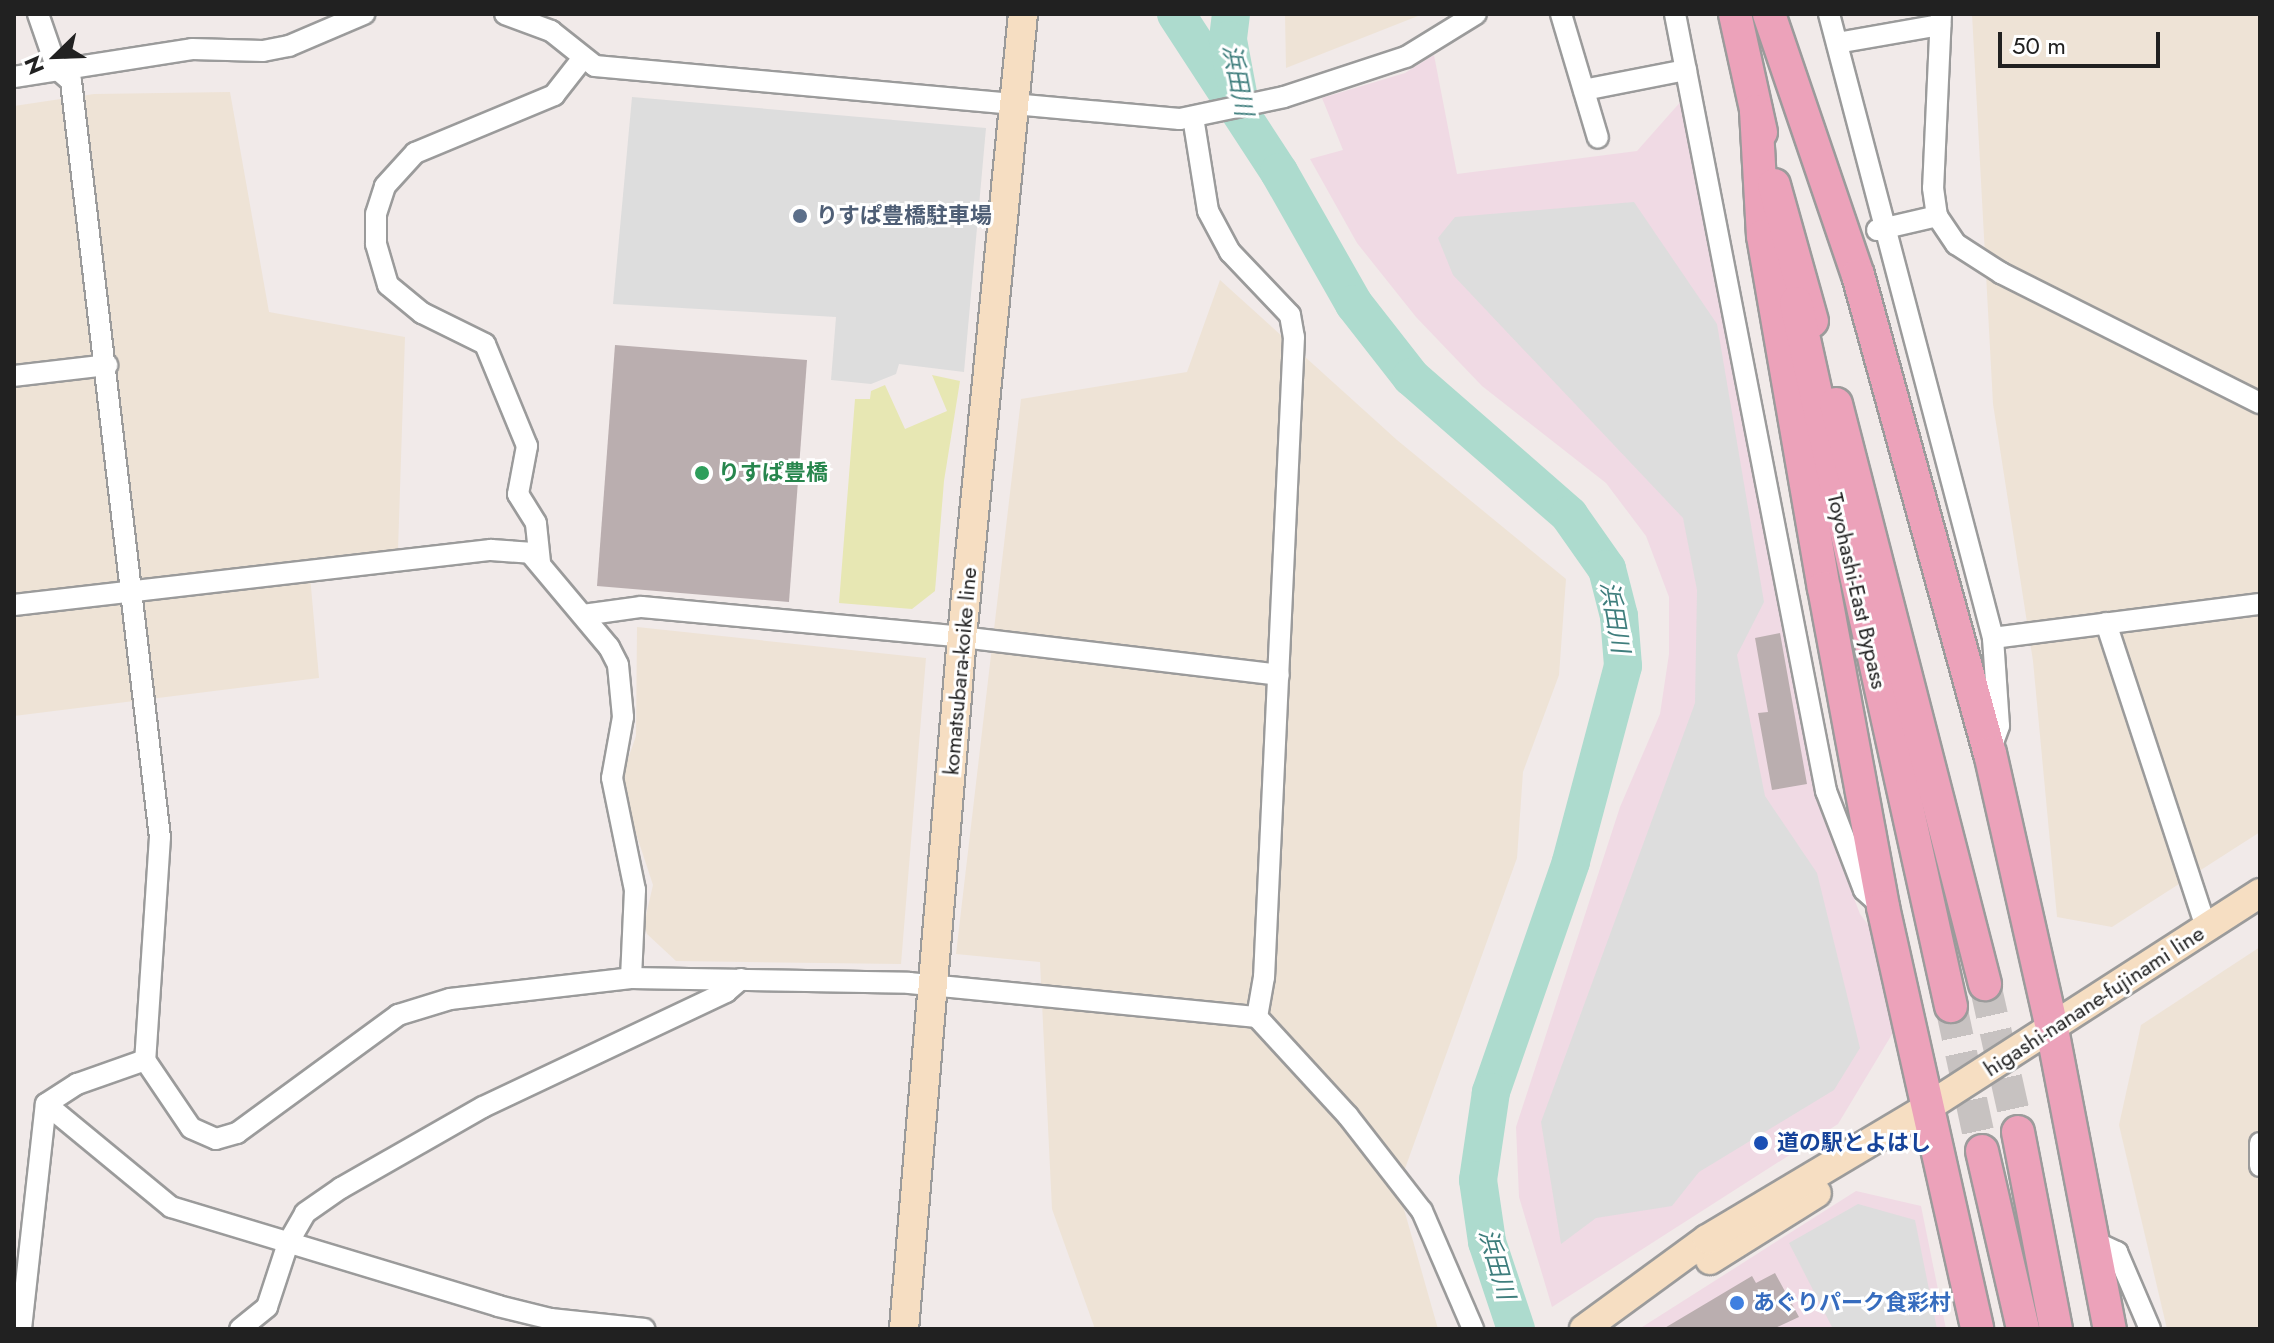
<!DOCTYPE html>
<html>
<head>
<meta charset="utf-8">
<style>
  body { margin:0 }
  #map { position:relative; width:2274px; height:1343px; overflow:hidden; background:#f1eae9; font-family:Jost,"Noto Sans JP",sans-serif }
  div>[style] { position:absolute }
  [style*='--x'] { left:calc(var(--x)*1px); top:calc(var(--y)*1px); width:calc(var(--w)*1px); rotate:calc(var(--a)*1deg) }
  .commercial>* { inset:0; background:#f0dae4 }
  .farmland>* { inset:0; background:#eee3d6 }
  .grass>* { inset:0; background:#e7e7b3 }
  .parking>* { inset:0; background:#ddd }
  .river>* { height:38px; margin:-19px; padding:0 19px; transform-origin:19px; border-radius:19px; background:#addbce }
  .building>* { inset:0; background:#baaeaf }
  .trunk-tunnel>* { height:32px; margin-top:-16px; transform-origin:0; background:repeating-linear-gradient(90deg,#c7c2c1 0 32px,transparent 0 48px) }
  .roads { filter:drop-shadow(2px 0 #9b9b9b) drop-shadow(-2px 0 #9b9b9b) drop-shadow(0 2px #9b9b9b) drop-shadow(0 -2px #9b9b9b) }
  .minor>* { height:20px; margin:-10px; padding:0 10px; transform-origin:10px; border-radius:10px; background:#fff }
  .secondary>* { height:28px; margin:-14px; padding:0 14px; transform-origin:14px; border-radius:14px; background:#f6dec2 }
  .trunk>* { height:32px; margin:-16px; padding:0 16px; transform-origin:16px; border-radius:16px; background:#eca2ba }
  .dots>* { width:22px; height:22px; translate:-50% -50%; box-sizing:border-box; border:4px solid #fff; border-radius:50% }
  span { translate:-50% -50%; white-space:nowrap; text-align:center; line-height:1.15; -webkit-text-stroke:6px #fff; paint-order:stroke }
  .service-label { font-size:22px; color:#4e5e75; font-weight:700 }
  .left { translate:0 -50%; text-align:left }
  .leisure-label { font-size:22px; color:#27864d; font-weight:700 }
  .street-label { font-size:22px; color:#212121 }
  .transit-label { font-size:22px; color:#164399; font-weight:700 }
  .shop-label { font-size:22px; color:#366cbe; font-weight:700 }
  .water-label { font-size:24px; color:#3f7e7d; font-style:italic }
  .frame { position:absolute; inset:0; border:16px solid #212121; pointer-events:none }
  .north { position:absolute; left:16px; top:16px; width:80px; height:80px; -webkit-text-stroke:6px #fff; paint-order:stroke; rotate:247deg; font-size:22px; font-weight:700; line-height:32px; text-align:center; color:#212121 }
  .north::after { content:''; display:block; margin:auto; width:28px; height:36px; background:#212121; clip-path:polygon(50% 0,100% 100%,50% 72%,0 100%) }
  .scale { position:absolute; left:1998px; top:32px; width:162px; height:36px; box-sizing:border-box; border:4px solid #212121; border-top:0; padding-left:10px; font-size:24px; line-height:28px; white-space:nowrap; color:#212121; -webkit-text-stroke:6px #fff; paint-order:stroke }
</style>
</head>
<body>
<div id="map">
  <div class="commercial">
    <i style="clip-path:polygon(1434px 55px,1457px 174px,1637px 151px,1683px 99px,1815px 794px,1860px 914px,1875px 934px,1897px 1026px,1838px 1124px,1552px 1307px,1519px 1197px,1516px 1127px,1620px 807px,1660px 714px,1669px 654px,1669px 597px,1646px 536px,1606px 483px,1482px 386px,1416px 317px,1357px 243px,1310px 159px,1343px 150px,1322px 98px,1405px 73px)"></i>
    <i style="clip-path:polygon(1856px 1191px,1921px 1206px,1946px 1329px,1639px 1329px)"></i>
  </div>
  <div class="farmland">
    <i style="clip-path:polygon(1285px 14px,1423px 14px,1286px 68px)"></i>
    <i style="clip-path:polygon(1972px 14px,2260px 14px,2260px 832px,2112px 927px,2057px 917px,2033px 661px,1993px 404px)"></i>
    <i style="clip-path:polygon(230px 92px,269px 312px,405px 337px,398px 550px,309px 564px,319px 678px,14px 716px,14px 106px,94px 94px)"></i>
    <i style="clip-path:polygon(1220px 280px,1397px 440px,1566px 579px,1559px 675px,1523px 772px,1517px 858px,1398px 1188px,1438px 1329px,1095px 1329px,1052px 1209px,1040px 962px,956px 954px,1021px 399px,1187px 372px)"></i>
    <i style="clip-path:polygon(637px 627px,926px 658px,901px 964px,676px 961px,647px 934px,644px 924px,653px 885px,625px 800px,624px 770px,636px 736px)"></i>
    <i style="clip-path:polygon(2260px 947px,2260px 1329px,2167px 1329px,2119px 1125px,2141px 1025px)"></i>
  </div>
  <div class="grass">
    <i style="clip-path:polygon(932px 375px,960px 381px,944px 481px,935px 591px,912px 609px,839px 603px,855px 399px,870px 399px,871px 391px,885px 385px,905px 429px,947px 411px)"></i>
  </div>
  <div class="parking">
    <i style="clip-path:polygon(632px 97px,986px 128px,964px 372px,899px 364px,896px 374px,871px 384px,831px 380px,836px 317px,613px 304px)"></i>
    <i style="clip-path:polygon(1634px 202px,1717px 324px,1764px 602px,1737px 655px,1765px 796px,1817px 873px,1860px 1048px,1834px 1090px,1699px 1172px,1672px 1206px,1596px 1218px,1561px 1244px,1541px 1122px,1695px 703px,1697px 590px,1683px 518px,1453px 275px,1438px 238px,1455px 217px)"></i>
    <i style="clip-path:polygon(1858px 1204px,1915px 1220px,1937px 1329px,1833px 1329px,1789px 1243px)"></i>
  </div>
  <div class="river">
    <i style="--x:1176;--y:14;--w:189;--a:56.9"></i>
    <i style="--x:1279;--y:172;--w:152;--a:60.4"></i>
    <i style="--x:1354;--y:304;--w:93;--a:52"></i>
    <i style="--x:1411;--y:377;--w:210;--a:41.1"></i>
    <i style="--x:1569;--y:515;--w:66;--a:54.9"></i>
    <i style="--x:1607;--y:569;--w:49;--a:75.7"></i>
    <i style="--x:1619;--y:616;--w:50;--a:85.4"></i>
    <i style="--x:1623;--y:666;--w:203;--a:104.9"></i>
    <i style="--x:1571;--y:862;--w:244;--a:109.2"></i>
    <i style="--x:1491;--y:1092;--w:89;--a:98.4"></i>
    <i style="--x:1478;--y:1180;--w:63;--a:81.7"></i>
    <i style="--x:1487;--y:1242;--w:92;--a:71.6"></i>
    <i style="--x:1231;--y:14;--w:26;--a:97"></i>
    <i style="--x:1228;--y:40;--w:60;--a:79.4"></i>
  </div>
  <div class="building">
    <i style="clip-path:polygon(615px 345px,807px 360px,789px 602px,597px 586px)"></i>
    <i style="clip-path:polygon(1780px 633px,1807px 784px,1772px 790px,1758px 713px,1768px 712px,1755px 638px)"></i>
    <i style="clip-path:polygon(1775px 1273px,1799px 1317px,1773px 1329px,1663px 1329px,1752px 1276px,1756px 1283px)"></i>
  </div>
  <div class="trunk-tunnel">
    <i style="--x:1985;--y:984;--w:152;--a:77.4"></i>
    <i style="--x:1951;--y:1006;--w:148;--a:77.9"></i>
  </div>
  <div class="roads">
    <div class="minor">
      <i style="--x:38;--y:14;--w:58;--a:70.9"></i>
      <i style="--x:57;--y:69;--w:18;--a:41"></i>
      <i style="--x:71;--y:81;--w:761;--a:83.29"></i>
      <i style="--x:160;--y:837;--w:224;--a:93.8"></i>
      <i style="--x:145;--y:1060;--w:82;--a:55.9"></i>
      <i style="--x:191;--y:1128;--w:27;--a:24"></i>
      <i style="--x:216;--y:1139;--w:22;--a:-16"></i>
      <i style="--x:237;--y:1133;--w:200;--a:-36.2"></i>
      <i style="--x:398;--y:1015;--w:54;--a:-17.1"></i>
      <i style="--x:450;--y:999;--w:182;--a:-6.6"></i>
      <i style="--x:631;--y:978;--w:278;--a:1"></i>
      <i style="--x:909;--y:983;--w:350;--a:5.6"></i>
      <i style="--x:1257;--y:1017;--w:134;--a:47.4"></i>
      <i style="--x:1348;--y:1116;--w:120;--a:52.1"></i>
      <i style="--x:1422;--y:1211;--w:129;--a:66.6"></i>
      <i style="--x:505;--y:14;--w:49;--a:20.3"></i>
      <i style="--x:551;--y:31;--w:56;--a:38.5"></i>
      <i style="--x:595;--y:66;--w:587;--a:5.18"></i>
      <i style="--x:1180;--y:119;--w:106;--a:-11.9"></i>
      <i style="--x:1284;--y:97;--w:128;--a:-18.2"></i>
      <i style="--x:1406;--y:57;--w:82;--a:-31.6"></i>
      <i style="--x:1561;--y:14;--w:129;--a:73.4"></i>
      <i style="--x:1675;--y:14;--w:792;--a:79"></i>
      <i style="--x:1826;--y:791;--w:106;--a:69"></i>
      <i style="--x:1864;--y:890;--w:25;--a:42"></i>
      <i style="--x:1829;--y:14;--w:645;--a:75.27"></i>
      <i style="--x:1993;--y:638;--w:88;--a:86.1"></i>
      <i style="--x:1999;--y:726;--w:27;--a:110"></i>
      <i style="--x:1941;--y:14;--w:174;--a:92.6"></i>
      <i style="--x:1933;--y:188;--w:28;--a:82"></i>
      <i style="--x:1937;--y:216;--w:34;--a:56"></i>
      <i style="--x:1956;--y:244;--w:54;--a:32.8"></i>
      <i style="--x:2001;--y:273;--w:290;--a:26.7"></i>
      <i style="--x:1837;--y:43;--w:105;--a:-9.9"></i>
      <i style="--x:14;--y:77;--w:180;--a:-8.9"></i>
      <i style="--x:192;--y:49;--w:71;--a:1.6"></i>
      <i style="--x:263;--y:51;--w:26;--a:-11"></i>
      <i style="--x:289;--y:46;--w:82;--a:-23.1"></i>
      <i style="--x:1584;--y:90;--w:104;--a:-11.1"></i>
      <i style="--x:1193;--y:117;--w:95;--a:80.9"></i>
      <i style="--x:1208;--y:211;--w:47;--a:61.8"></i>
      <i style="--x:1230;--y:252;--w:87;--a:46.4"></i>
      <i style="--x:1290;--y:315;--w:22;--a:80"></i>
      <i style="--x:1294;--y:337;--w:641;--a:92.68"></i>
      <i style="--x:1264;--y:977;--w:41;--a:99.9"></i>
      <i style="--x:1877;--y:230;--w:62;--a:-13.1"></i>
      <i style="--x:14;--y:376;--w:94;--a:-6.7"></i>
      <i style="--x:540;--y:562;--w:39;--a:-96"></i>
      <i style="--x:536;--y:523;--w:34;--a:-122"></i>
      <i style="--x:518;--y:494;--w:49;--a:-79.4"></i>
      <i style="--x:527;--y:446;--w:110;--a:-112.4"></i>
      <i style="--x:485;--y:344;--w:70;--a:-153.8"></i>
      <i style="--x:422;--y:313;--w:44;--a:-140.5"></i>
      <i style="--x:388;--y:285;--w:43;--a:-106.3"></i>
      <i style="--x:376;--y:244;--w:30;--a:-90"></i>
      <i style="--x:376;--y:214;--w:29;--a:-72"></i>
      <i style="--x:385;--y:186;--w:45;--a:-47.7"></i>
      <i style="--x:415;--y:153;--w:151;--a:-22.6"></i>
      <i style="--x:554;--y:95;--w:47;--a:-51.9"></i>
      <i style="--x:14;--y:605;--w:480;--a:-6.6"></i>
      <i style="--x:491;--y:550;--w:39;--a:4"></i>
      <i style="--x:530;--y:553;--w:123;--a:50"></i>
      <i style="--x:609;--y:647;--w:20;--a:63"></i>
      <i style="--x:618;--y:665;--w:52;--a:84.5"></i>
      <i style="--x:623;--y:717;--w:62;--a:100.2"></i>
      <i style="--x:612;--y:778;--w:114;--a:78.4"></i>
      <i style="--x:635;--y:890;--w:88;--a:92.6"></i>
      <i style="--x:583;--y:615;--w:59;--a:-7.9"></i>
      <i style="--x:641;--y:607;--w:322;--a:5.3"></i>
      <i style="--x:962;--y:637;--w:319;--a:6.8"></i>
      <i style="--x:2106;--y:623;--w:321;--a:71.8"></i>
      <i style="--x:1993;--y:638;--w:269;--a:-7.3"></i>
      <i style="--x:46;--y:1104;--w:162;--a:39.5"></i>
      <i style="--x:171;--y:1207;--w:342;--a:16.8"></i>
      <i style="--x:498;--y:1306;--w:55;--a:13.8"></i>
      <i style="--x:551;--y:1319;--w:94;--a:6.1"></i>
      <i style="--x:2260;--y:1143;--w:23;--a:90"></i>
      <i style="--x:2091;--y:1240;--w:29;--a:25"></i>
      <i style="--x:2117;--y:1252;--w:84;--a:66.8"></i>
      <i style="--x:21;--y:1329;--w:226;--a:-83.7"></i>
      <i style="--x:46;--y:1104;--w:37;--a:-33"></i>
      <i style="--x:77;--y:1084;--w:72;--a:-19.4"></i>
      <i style="--x:240;--y:1329;--w:35;--a:-39"></i>
      <i style="--x:267;--y:1307;--w:67;--a:-71.8"></i>
      <i style="--x:288;--y:1243;--w:34;--a:-60"></i>
      <i style="--x:305;--y:1213;--w:44;--a:-34.8"></i>
      <i style="--x:341;--y:1188;--w:163;--a:-29.7"></i>
      <i style="--x:483;--y:1107;--w:269;--a:-25.3"></i>
      <i style="--x:726;--y:992;--w:20;--a:-41"></i>
    </div>
    <div class="secondary">
      <i style="--x:1710;--y:1260;--w:126;--a:-32.1"></i>
      <i style="--x:904;--y:1329;--w:694;--a:-85.21"></i>
      <i style="--x:962;--y:637;--w:626;--a:-84.41"></i>
      <i style="--x:1584;--y:1329;--w:152;--a:-36.2"></i>
      <i style="--x:1707;--y:1239;--w:257;--a:-30.8"></i>
      <i style="--x:1928;--y:1107;--w:395;--a:-32.8"></i>
    </div>
    <div class="trunk">
      <i style="--x:1735;--y:14;--w:121;--a:77.6"></i>
      <i style="--x:1769;--y:14;--w:276;--a:71.2"></i>
      <i style="--x:1858;--y:275;--w:496;--a:74.6"></i>
      <i style="--x:1990;--y:753;--w:283;--a:77.3"></i>
      <i style="--x:2052;--y:1029;--w:306;--a:79.1"></i>
      <i style="--x:1756;--y:111;--w:125;--a:86.8"></i>
      <i style="--x:1763;--y:236;--w:357;--a:80.2"></i>
      <i style="--x:1824;--y:588;--w:324;--a:79.5"></i>
      <i style="--x:1883;--y:907;--w:432;--a:77.4"></i>
      <i style="--x:1774;--y:185;--w:141;--a:74.4"></i>
      <i style="--x:1796;--y:303;--w:720;--a:77.57"></i>
      <i style="--x:1836;--y:404;--w:599;--a:75.59"></i>
      <i style="--x:2018;--y:1132;--w:201;--a:79.1"></i>
      <i style="--x:1982;--y:1151;--w:183;--a:77"></i>
    </div>
  </div>
  <div class="dots">
    <i style="left:800px;top:216px;background:#5c6f8a"></i>
    <i style="left:702px;top:473px;background:#2e9e5b"></i>
    <i style="left:1761px;top:1143px;background:#1a4fb4"></i>
    <i style="left:1737px;top:1303px;background:#3f7fe0"></i>
  </div>
  <div class="service-label">
    <span class="left" style="left:816px;top:216px">りすぱ豊橋駐車場</span>
  </div>
  <div class="leisure-label">
    <span class="left" style="left:718px;top:473px">りすぱ豊橋</span>
  </div>
  <div class="street-label">
    <span style="left:1857px;top:591px;rotate:77deg">Toyohashi-East Bypass</span>
    <span style="left:960px;top:671px;rotate:-85deg">komatsubara-koike line</span>
    <span style="left:2094px;top:1001px;rotate:-33deg">higashi-nanane-fujinami line</span>
  </div>
  <div class="transit-label">
    <span class="left" style="left:1777px;top:1143px">道の駅とよはし</span>
  </div>
  <div class="shop-label">
    <span class="left" style="left:1753px;top:1303px">あぐりパーク食彩村</span>
  </div>
  <div class="water-label">
    <span style="left:1238px;top:80px;rotate:79deg">浜田川</span>
    <span style="left:1615px;top:617px;rotate:80deg">浜田川</span>
    <span style="left:1497px;top:1264px;rotate:74deg">浜田川</span>
  </div>
  <div class="frame"></div>
  <div class="north">N</div>
  <div class="scale">50 m</div>
</div>
</body>
</html>
